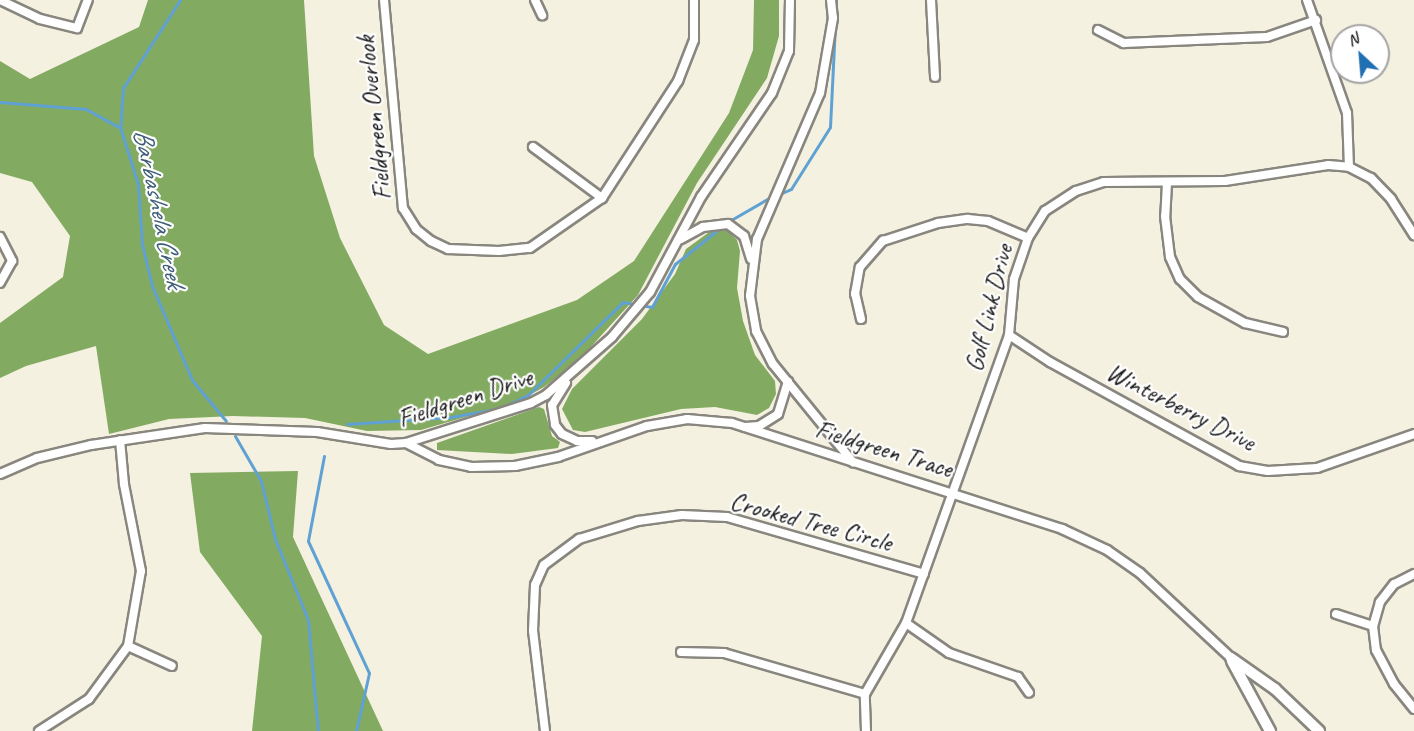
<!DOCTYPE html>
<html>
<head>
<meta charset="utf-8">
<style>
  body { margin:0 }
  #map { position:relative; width:1414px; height:731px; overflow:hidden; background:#f4f1e1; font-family:Caveat,sans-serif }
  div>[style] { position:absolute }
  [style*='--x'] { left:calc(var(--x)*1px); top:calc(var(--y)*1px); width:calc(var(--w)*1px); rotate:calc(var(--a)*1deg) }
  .forest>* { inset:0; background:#83aa61 }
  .stream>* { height:3px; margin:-1.5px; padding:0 1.5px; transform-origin:1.5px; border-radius:1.5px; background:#60a1d3 }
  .roads { filter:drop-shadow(2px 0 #88867e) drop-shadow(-2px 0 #88867e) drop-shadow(0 2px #88867e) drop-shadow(0 -2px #88867e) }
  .street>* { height:8px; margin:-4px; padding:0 4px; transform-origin:4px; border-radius:4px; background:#fff }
  .secondary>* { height:10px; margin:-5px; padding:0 5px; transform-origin:5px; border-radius:5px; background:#fff }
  span { translate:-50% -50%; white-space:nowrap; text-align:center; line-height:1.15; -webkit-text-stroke:4.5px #fff; paint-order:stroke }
  .street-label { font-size:26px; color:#1c1c1c }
  .water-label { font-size:27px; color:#3e5e78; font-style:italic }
  .north { position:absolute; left:1330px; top:24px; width:60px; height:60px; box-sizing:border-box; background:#fff; border:2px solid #a4a4a4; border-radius:50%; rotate:334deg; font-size:16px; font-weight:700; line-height:24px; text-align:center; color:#1c1c1c }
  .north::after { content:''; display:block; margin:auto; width:21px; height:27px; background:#1f6fb2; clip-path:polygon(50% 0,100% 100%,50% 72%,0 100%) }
</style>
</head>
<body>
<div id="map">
  <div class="forest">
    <i style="clip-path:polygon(148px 0,304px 0,314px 156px,340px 238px,384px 325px,428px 354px,577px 300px,634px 261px,729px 113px,753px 50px,754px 0,779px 0,779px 36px,767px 78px,697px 183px,638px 295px,579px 360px,544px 387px,517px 402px,421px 430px,367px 431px,305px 418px,233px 416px,169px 419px,109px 434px,96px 346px,26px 366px,0 378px,0 323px,63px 277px,70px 236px,32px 182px,0 173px,0 61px,30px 79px,139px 27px)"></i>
    <i style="clip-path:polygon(712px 230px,728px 231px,737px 240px,740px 251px,737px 288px,743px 321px,755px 355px,775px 381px,776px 394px,769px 408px,757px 415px,715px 407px,681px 409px,585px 432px,573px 430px,562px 409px,572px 389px,642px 319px,675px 274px,686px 249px)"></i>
    <i style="clip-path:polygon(539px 407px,544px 409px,552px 436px,560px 442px,558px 448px,512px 454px,437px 450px,437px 443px)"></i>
    <i style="clip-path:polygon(298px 471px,293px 537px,383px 731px,252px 731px,262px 636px,200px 552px,190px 473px)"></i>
  </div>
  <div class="stream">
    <i style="--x:180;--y:0;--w:105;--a:122.9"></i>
    <i style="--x:123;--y:88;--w:39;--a:94"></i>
    <i style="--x:120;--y:127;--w:60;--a:72.5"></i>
    <i style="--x:138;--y:184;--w:60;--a:86.2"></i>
    <i style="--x:142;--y:244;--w:43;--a:76.6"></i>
    <i style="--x:152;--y:286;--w:102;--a:66.9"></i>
    <i style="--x:192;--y:380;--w:53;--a:50.3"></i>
    <i style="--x:836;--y:13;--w:13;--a:-90"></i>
    <i style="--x:0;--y:102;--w:86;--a:4.7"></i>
    <i style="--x:86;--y:109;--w:38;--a:29"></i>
    <i style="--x:782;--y:193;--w:10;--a:-24"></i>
    <i style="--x:791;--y:189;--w:73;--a:-57.8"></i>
    <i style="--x:830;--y:127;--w:101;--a:-87.2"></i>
    <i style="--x:731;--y:220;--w:44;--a:-30.1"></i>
    <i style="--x:646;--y:306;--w:6;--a:9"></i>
    <i style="--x:652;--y:307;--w:49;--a:-61.9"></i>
    <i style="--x:675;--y:264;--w:58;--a:-38.7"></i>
    <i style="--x:347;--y:424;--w:104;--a:-3.9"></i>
    <i style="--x:451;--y:417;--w:51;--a:-10.2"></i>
    <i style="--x:501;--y:408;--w:30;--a:-26"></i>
    <i style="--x:528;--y:395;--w:133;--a:-44.4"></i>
    <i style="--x:623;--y:302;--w:11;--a:10"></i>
    <i style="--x:235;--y:436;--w:52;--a:60"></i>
    <i style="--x:261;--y:481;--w:60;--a:76.4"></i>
    <i style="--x:275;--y:539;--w:87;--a:67.8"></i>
    <i style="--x:308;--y:620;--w:111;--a:84.9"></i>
    <i style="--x:324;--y:456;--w:86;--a:100.7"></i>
    <i style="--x:308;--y:541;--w:145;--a:65.2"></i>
    <i style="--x:369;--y:673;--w:59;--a:102.6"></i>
  </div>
  <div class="roads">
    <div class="street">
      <i style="--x:0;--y:0;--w:44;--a:25.4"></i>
      <i style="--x:40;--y:19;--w:38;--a:14"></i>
      <i style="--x:77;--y:28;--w:30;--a:-69"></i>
      <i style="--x:384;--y:0;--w:209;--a:84.8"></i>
      <i style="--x:403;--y:208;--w:25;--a:58"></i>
      <i style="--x:416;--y:229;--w:19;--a:39"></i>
      <i style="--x:431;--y:241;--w:19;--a:25"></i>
      <i style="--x:448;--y:249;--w:51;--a:2.2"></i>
      <i style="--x:499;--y:251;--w:31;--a:-6"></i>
      <i style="--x:530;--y:248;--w:88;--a:-34.8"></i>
      <i style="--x:602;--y:198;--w:140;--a:-57"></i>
      <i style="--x:678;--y:81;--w:44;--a:-68.7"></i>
      <i style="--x:694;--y:40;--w:40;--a:-90"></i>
      <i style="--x:535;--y:0;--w:17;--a:65"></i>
      <i style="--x:831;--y:0;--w:18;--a:84"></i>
      <i style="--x:833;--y:18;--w:76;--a:99.8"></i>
      <i style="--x:820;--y:93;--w:159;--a:113.3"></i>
      <i style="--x:757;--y:239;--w:57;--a:97"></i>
      <i style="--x:750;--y:296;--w:36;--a:80"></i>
      <i style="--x:756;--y:331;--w:37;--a:63"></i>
      <i style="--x:773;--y:364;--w:127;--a:50.8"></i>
      <i style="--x:931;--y:0;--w:77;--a:87"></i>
      <i style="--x:1307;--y:0;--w:120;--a:70.5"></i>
      <i style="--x:1347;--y:113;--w:54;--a:87.9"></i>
      <i style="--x:1098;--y:30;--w:29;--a:27"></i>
      <i style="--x:1124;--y:43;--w:143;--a:-2.4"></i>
      <i style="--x:1267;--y:37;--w:52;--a:-19.1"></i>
      <i style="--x:533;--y:147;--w:86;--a:36.5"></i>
      <i style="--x:1167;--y:183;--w:33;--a:93"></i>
      <i style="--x:1165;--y:216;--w:41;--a:83"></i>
      <i style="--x:1170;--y:257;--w:24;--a:66"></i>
      <i style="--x:1180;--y:279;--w:25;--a:45"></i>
      <i style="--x:1198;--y:297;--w:54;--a:29"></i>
      <i style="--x:1245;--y:323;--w:39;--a:13"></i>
      <i style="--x:0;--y:237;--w:27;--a:63"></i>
      <i style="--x:12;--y:261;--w:25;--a:119"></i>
      <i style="--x:681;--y:239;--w:25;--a:-29"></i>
      <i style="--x:703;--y:227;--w:25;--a:-7"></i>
      <i style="--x:728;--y:224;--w:20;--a:37"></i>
      <i style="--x:744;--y:236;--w:24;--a:73"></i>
      <i style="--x:861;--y:319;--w:26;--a:-103"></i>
      <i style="--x:855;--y:294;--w:27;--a:-80"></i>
      <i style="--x:860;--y:267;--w:35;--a:-49"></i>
      <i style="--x:883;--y:241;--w:58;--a:-18.1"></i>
      <i style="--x:938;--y:223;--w:30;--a:-8"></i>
      <i style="--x:968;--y:219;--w:20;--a:6"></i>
      <i style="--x:988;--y:221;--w:43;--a:23"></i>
      <i style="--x:1009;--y:335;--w:49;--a:33.4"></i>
      <i style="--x:1050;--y:362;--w:216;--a:28.8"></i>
      <i style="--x:1239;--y:466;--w:29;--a:10"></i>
      <i style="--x:1268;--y:471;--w:49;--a:-3.5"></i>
      <i style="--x:1317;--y:468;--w:103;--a:-19.3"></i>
      <i style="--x:566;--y:383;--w:26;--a:122"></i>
      <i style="--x:552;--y:405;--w:20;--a:81"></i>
      <i style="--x:555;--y:425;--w:11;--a:52"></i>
      <i style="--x:562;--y:434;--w:17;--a:25"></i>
      <i style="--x:577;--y:441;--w:15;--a:0"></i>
      <i style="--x:745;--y:427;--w:14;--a:-4"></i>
      <i style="--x:759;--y:426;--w:22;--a:-32"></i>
      <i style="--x:778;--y:414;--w:34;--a:-73"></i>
      <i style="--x:406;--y:443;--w:37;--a:27"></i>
      <i style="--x:439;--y:460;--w:33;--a:12"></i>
      <i style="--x:471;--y:467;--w:44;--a:-1.3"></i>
      <i style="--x:515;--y:466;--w:44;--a:-11.8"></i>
      <i style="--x:558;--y:457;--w:94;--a:-19.2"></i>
      <i style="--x:647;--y:426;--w:41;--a:-9.9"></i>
      <i style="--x:687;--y:419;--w:45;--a:5.1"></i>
      <i style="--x:732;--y:423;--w:347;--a:17.8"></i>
      <i style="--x:1062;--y:529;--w:50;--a:25"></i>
      <i style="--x:1107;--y:550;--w:40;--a:34.9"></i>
      <i style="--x:1140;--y:573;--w:125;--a:43"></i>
      <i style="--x:0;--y:474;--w:40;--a:-23.4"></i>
      <i style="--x:37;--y:458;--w:56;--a:-13.5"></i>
      <i style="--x:91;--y:445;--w:115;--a:-8.5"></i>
      <i style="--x:205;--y:428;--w:112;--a:2"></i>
      <i style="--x:317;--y:432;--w:75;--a:9.2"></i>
      <i style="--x:391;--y:444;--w:15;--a:-4"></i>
      <i style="--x:406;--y:443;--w:131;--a:-17.7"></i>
      <i style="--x:531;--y:403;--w:17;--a:-28"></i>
      <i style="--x:546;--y:395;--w:88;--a:-41.3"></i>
      <i style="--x:612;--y:337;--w:59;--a:-49.8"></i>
      <i style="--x:650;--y:292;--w:108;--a:-61.8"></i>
      <i style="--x:701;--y:197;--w:126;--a:-55.7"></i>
      <i style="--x:772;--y:93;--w:45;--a:-68"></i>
      <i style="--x:789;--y:51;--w:51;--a:-88.9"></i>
      <i style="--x:1414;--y:574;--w:22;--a:153"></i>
      <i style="--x:1394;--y:584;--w:23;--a:128"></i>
      <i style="--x:1380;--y:602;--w:25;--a:106"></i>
      <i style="--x:1373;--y:626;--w:24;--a:83"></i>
      <i style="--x:1376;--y:650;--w:38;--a:62"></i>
      <i style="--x:1394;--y:684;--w:32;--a:51"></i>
      <i style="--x:1336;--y:614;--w:39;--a:18"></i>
      <i style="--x:906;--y:623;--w:52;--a:34.9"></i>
      <i style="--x:949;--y:653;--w:73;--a:19.2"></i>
      <i style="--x:1018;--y:677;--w:19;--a:55"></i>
      <i style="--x:128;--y:646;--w:48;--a:24.4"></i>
      <i style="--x:681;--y:652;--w:43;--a:1.3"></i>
      <i style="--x:724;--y:653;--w:147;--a:16.2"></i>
      <i style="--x:39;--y:731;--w:59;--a:-32.6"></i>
      <i style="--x:89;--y:699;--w:66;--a:-53.7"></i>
      <i style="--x:128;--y:646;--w:76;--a:-80.2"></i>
      <i style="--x:141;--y:571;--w:89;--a:-101.1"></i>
      <i style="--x:124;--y:484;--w:44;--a:-95.2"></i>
      <i style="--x:545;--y:731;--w:101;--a:-96.8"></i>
      <i style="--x:533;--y:631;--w:46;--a:-87.5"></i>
      <i style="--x:535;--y:585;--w:22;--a:-66"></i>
      <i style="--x:544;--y:565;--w:44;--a:-36.6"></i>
      <i style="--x:579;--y:539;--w:62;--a:-17"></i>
      <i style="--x:638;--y:521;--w:44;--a:-7.8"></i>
      <i style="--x:682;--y:515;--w:45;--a:2.5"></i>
      <i style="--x:727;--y:517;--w:205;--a:16.1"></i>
      <i style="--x:866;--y:731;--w:37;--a:-92"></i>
      <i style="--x:865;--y:694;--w:82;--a:-60"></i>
      <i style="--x:906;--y:623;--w:306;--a:-70.3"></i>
      <i style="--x:1009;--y:335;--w:56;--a:-84.9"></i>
      <i style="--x:1014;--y:279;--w:43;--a:-71.1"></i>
      <i style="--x:1028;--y:238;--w:32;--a:-58"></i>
      <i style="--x:1045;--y:211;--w:37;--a:-33"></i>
      <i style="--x:1076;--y:191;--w:29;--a:-18"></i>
      <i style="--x:1104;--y:182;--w:121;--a:-0.5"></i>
      <i style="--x:1225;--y:181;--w:104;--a:-8.8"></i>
      <i style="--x:1328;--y:165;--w:21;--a:5"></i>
      <i style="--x:1349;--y:167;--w:25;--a:27"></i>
      <i style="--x:1371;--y:178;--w:29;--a:46"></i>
      <i style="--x:1391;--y:199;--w:43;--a:57.4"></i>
    </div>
    <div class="secondary">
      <i style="--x:1231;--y:658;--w:54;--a:35.2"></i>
      <i style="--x:1275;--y:689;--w:61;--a:43.7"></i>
      <i style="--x:1232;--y:661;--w:80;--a:61.5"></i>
    </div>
  </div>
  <div class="street-label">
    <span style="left:374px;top:118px;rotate:-96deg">Fieldgreen Overlook</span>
    <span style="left:989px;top:308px;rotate:-76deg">Golf Link Drive</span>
    <span style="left:465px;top:398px;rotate:-18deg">Fieldgreen Drive</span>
    <span style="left:1181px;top:407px;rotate:27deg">Winterberry Drive</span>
    <span style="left:884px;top:449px;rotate:17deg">Fieldgreen Trace</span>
    <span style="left:811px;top:522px;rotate:15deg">Crooked Tree Circle</span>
  </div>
  <div class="water-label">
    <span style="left:159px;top:208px;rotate:78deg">Barbashela Creek</span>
  </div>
  <div class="north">N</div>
</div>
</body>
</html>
